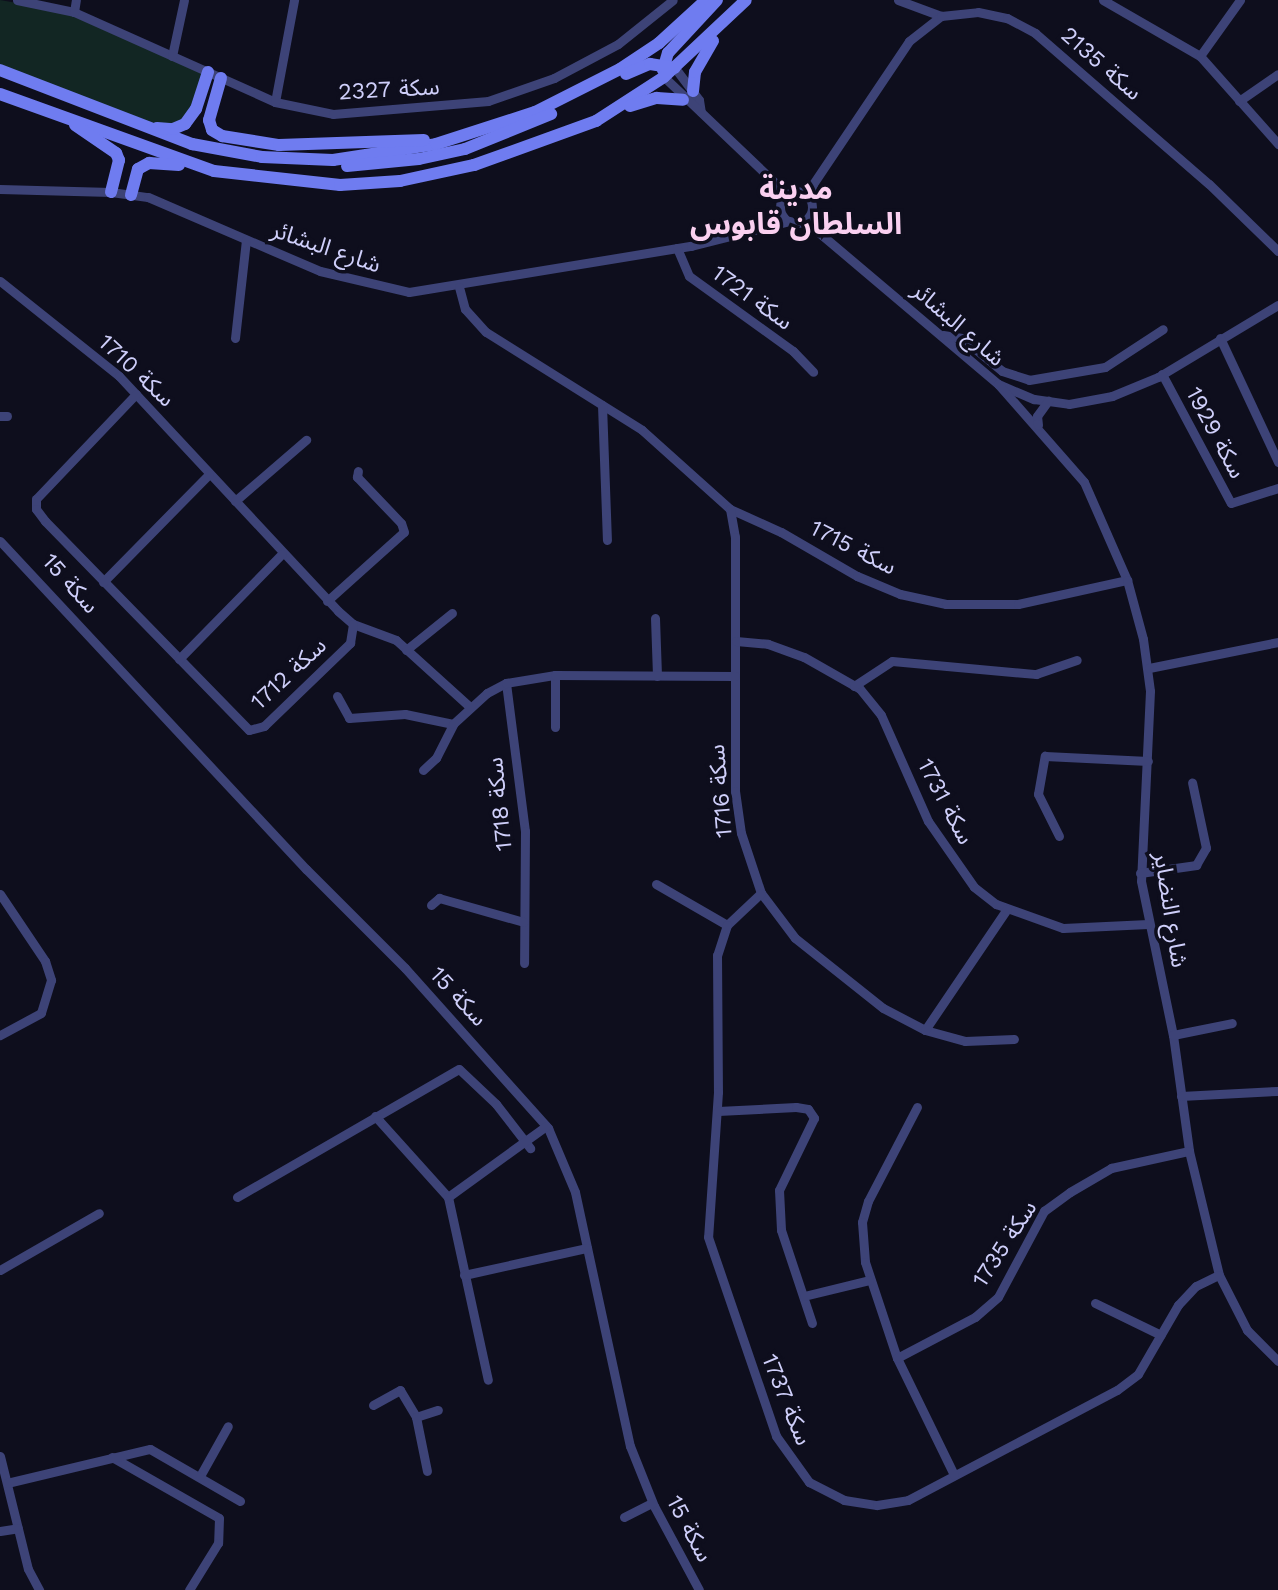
<!DOCTYPE html>
<html>
<head>
<meta charset="utf-8">
<style>
  body { margin:0 }
  #map { position:relative; width:1278px; height:1590px; overflow:hidden; background:#0e0e1d; font-family:"Work Sans","Noto Sans Arabic",sans-serif }
  div>[style] { position:absolute }
  [style*='--x'] { left:calc(var(--x)*1px); top:calc(var(--y)*1px); width:calc(var(--w)*1px); rotate:calc(var(--a)*1deg) }
  .green>* { inset:0; background:#122623 }
  .street>* { height:9px; margin:-4.5px; padding:0 4.5px; transform-origin:4.5px; border-radius:4.5px; background:#3d4377 }
  .street>.ring { margin:-4.5px; padding:0; box-sizing:content-box; background:none; border:9px solid #3d4377; border-radius:50% }
  .secondary>* { height:12px; margin:-6px; padding:0 6px; transform-origin:6px; border-radius:6px; background:#6f7cf0 }
  span { translate:-50% -50%; white-space:nowrap; text-align:center; line-height:1.15; -webkit-text-stroke:7px #0e0e1d; paint-order:stroke }
  .street-label { font-size:23px; color:#cfcffa }
  .district-label { font-size:30px; color:#fad0f0; font-weight:700 }
</style>
</head>
<body>
<div id="map">
  <div class="green">
    <i style="clip-path:polygon(0 0,73px 13px,206px 72px,185px 123px,157px 126px,0 68px)"></i>
  </div>
  <div class="street">
    <i style="--x:17;--y:0;--w:58;--a:11.9"></i>
    <i style="--x:74;--y:12;--w:220;--a:24.1"></i>
    <i style="--x:275;--y:102;--w:59;--a:11.7"></i>
    <i style="--x:333;--y:114;--w:156;--a:-4.8"></i>
    <i style="--x:488;--y:101;--w:70;--a:-19.2"></i>
    <i style="--x:554;--y:78;--w:72;--a:-28"></i>
    <i style="--x:618;--y:44;--w:70;--a:-38.7"></i>
    <i style="--x:898;--y:0;--w:46;--a:20.4"></i>
    <i style="--x:1103;--y:0;--w:112;--a:30"></i>
    <i style="--x:1200;--y:56;--w:118;--a:48.4"></i>
    <i style="--x:74;--y:12;--w:12;--a:-81"></i>
    <i style="--x:172;--y:56;--w:57;--a:-77.9"></i>
    <i style="--x:1200;--y:56;--w:69;--a:-54.5"></i>
    <i style="--x:675;--y:68;--w:40;--a:53"></i>
    <i style="--x:699;--y:100;--w:12;--a:81"></i>
    <i style="--x:664;--y:77;--w:170;--a:43.6"></i>
    <i style="--x:1239;--y:101;--w:47;--a:-34.7"></i>
    <i style="--x:275;--y:102;--w:104;--a:-79.4"></i>
    <i style="--x:0;--y:189;--w:111;--a:1.5"></i>
    <i style="--x:111;--y:192;--w:37;--a:8"></i>
    <i style="--x:148;--y:197;--w:187;--a:23.3"></i>
    <i style="--x:320;--y:271;--w:91;--a:13.3"></i>
    <i style="--x:409;--y:292;--w:286;--a:-9.3"></i>
    <i style="--x:691;--y:246;--w:102;--a:-14.2"></i>
    <i class="ring" style="left:780px;top:191px;width:23px;height:23px"></i>
    <i style="--x:809;--y:197;--w:14;--a:-73"></i>
    <i style="--x:813;--y:184;--w:172;--a:-56.1"></i>
    <i style="--x:909;--y:41;--w:41;--a:-38"></i>
    <i style="--x:941;--y:16;--w:37;--a:-6"></i>
    <i style="--x:978;--y:12;--w:30;--a:12"></i>
    <i style="--x:1007;--y:18;--w:32;--a:28"></i>
    <i style="--x:1035;--y:33;--w:230;--a:41"></i>
    <i style="--x:1209;--y:184;--w:96;--a:44.2"></i>
    <i style="--x:804;--y:220;--w:254;--a:40.2"></i>
    <i style="--x:998;--y:384;--w:39;--a:23"></i>
    <i style="--x:1034;--y:399;--w:35;--a:8"></i>
    <i style="--x:1069;--y:404;--w:44;--a:-10.5"></i>
    <i style="--x:1112;--y:396;--w:50;--a:-22.4"></i>
    <i style="--x:1158;--y:377;--w:140;--a:-31"></i>
    <i style="--x:677;--y:248;--w:30;--a:67"></i>
    <i style="--x:689;--y:276;--w:128;--a:35.8"></i>
    <i style="--x:793;--y:351;--w:29;--a:46"></i>
    <i style="--x:0;--y:281;--w:152;--a:38.6"></i>
    <i style="--x:119;--y:376;--w:321;--a:47"></i>
    <i style="--x:338;--y:611;--w:20;--a:41"></i>
    <i style="--x:353;--y:624;--w:46;--a:20.4"></i>
    <i style="--x:396;--y:640;--w:100;--a:42.2"></i>
    <i style="--x:459;--y:287;--w:23;--a:75"></i>
    <i style="--x:465;--y:309;--w:31;--a:48"></i>
    <i style="--x:486;--y:332;--w:184;--a:32.1"></i>
    <i style="--x:642;--y:430;--w:118;--a:41.9"></i>
    <i style="--x:730;--y:509;--w:56;--a:24.3"></i>
    <i style="--x:781;--y:532;--w:88;--a:30.1"></i>
    <i style="--x:857;--y:576;--w:47;--a:22.7"></i>
    <i style="--x:900;--y:594;--w:47;--a:12.3"></i>
    <i style="--x:946;--y:604;--w:72;--a:0"></i>
    <i style="--x:1018;--y:604;--w:112;--a:-12.4"></i>
    <i style="--x:943;--y:335;--w:19;--a:9"></i>
    <i style="--x:962;--y:338;--w:52;--a:39.5"></i>
    <i style="--x:1002;--y:371;--w:28;--a:18"></i>
    <i style="--x:1029;--y:380;--w:77;--a:-9.7"></i>
    <i style="--x:1105;--y:367;--w:69;--a:-33.2"></i>
    <i style="--x:235;--y:338;--w:99;--a:-83.6"></i>
    <i style="--x:1220;--y:338;--w:137;--a:64.9"></i>
    <i style="--x:1162;--y:374;--w:146;--a:61.9"></i>
    <i style="--x:1231;--y:503;--w:49;--a:-17.7"></i>
    <i style="--x:998;--y:384;--w:130;--a:48.7"></i>
    <i style="--x:1084;--y:482;--w:107;--a:66.3"></i>
    <i style="--x:1127;--y:580;--w:61;--a:74.8"></i>
    <i style="--x:1143;--y:639;--w:52;--a:82.3"></i>
    <i style="--x:1150;--y:691;--w:190;--a:92.7"></i>
    <i style="--x:1141;--y:881;--w:157;--a:78.3"></i>
    <i style="--x:1173;--y:1035;--w:117;--a:82.1"></i>
    <i style="--x:1189;--y:1151;--w:128;--a:76.4"></i>
    <i style="--x:1219;--y:1275;--w:62;--a:63"></i>
    <i style="--x:1247;--y:1330;--w:44;--a:45"></i>
    <i style="--x:136;--y:394;--w:145;--a:133.6"></i>
    <i style="--x:36;--y:499;--w:10;--a:90"></i>
    <i style="--x:36;--y:509;--w:15;--a:53"></i>
    <i style="--x:45;--y:521;--w:292;--a:45.7"></i>
    <i style="--x:249;--y:730;--w:16;--a:-15"></i>
    <i style="--x:264;--y:726;--w:120;--a:-44"></i>
    <i style="--x:350;--y:643;--w:19;--a:-81"></i>
    <i style="--x:602;--y:405;--w:135;--a:87.9"></i>
    <i style="--x:0;--y:416;--w:7;--a:0"></i>
    <i style="--x:1038;--y:425;--w:9;--a:-96"></i>
    <i style="--x:1037;--y:416;--w:19;--a:-54"></i>
    <i style="--x:235;--y:501;--w:94;--a:-40.7"></i>
    <i style="--x:730;--y:509;--w:28;--a:80"></i>
    <i style="--x:735;--y:537;--w:254;--a:90"></i>
    <i style="--x:735;--y:791;--w:42;--a:81.9"></i>
    <i style="--x:741;--y:833;--w:63;--a:71.6"></i>
    <i style="--x:761;--y:893;--w:56;--a:52.9"></i>
    <i style="--x:795;--y:938;--w:112;--a:38.5"></i>
    <i style="--x:883;--y:1008;--w:47;--a:27.6"></i>
    <i style="--x:925;--y:1030;--w:41;--a:15.4"></i>
    <i style="--x:965;--y:1041;--w:49;--a:-2.3"></i>
    <i style="--x:0;--y:541;--w:449;--a:47"></i>
    <i style="--x:306;--y:869;--w:140;--a:45"></i>
    <i style="--x:405;--y:968;--w:215;--a:48.2"></i>
    <i style="--x:548;--y:1128;--w:69;--a:67.1"></i>
    <i style="--x:575;--y:1192;--w:260;--a:77.8"></i>
    <i style="--x:630;--y:1446;--w:65;--a:68.2"></i>
    <i style="--x:654;--y:1506;--w:95;--a:61.8"></i>
    <i style="--x:103;--y:582;--w:151;--a:-45.5"></i>
    <i style="--x:327;--y:601;--w:103;--a:-41.9"></i>
    <i style="--x:404;--y:532;--w:9;--a:-108"></i>
    <i style="--x:401;--y:523;--w:64;--a:-133.7"></i>
    <i style="--x:357;--y:477;--w:6;--a:-81"></i>
    <i style="--x:655;--y:618;--w:58;--a:88"></i>
    <i style="--x:736;--y:641;--w:32;--a:5"></i>
    <i style="--x:768;--y:644;--w:38;--a:20"></i>
    <i style="--x:804;--y:657;--w:64;--a:29.7"></i>
    <i style="--x:860;--y:689;--w:33;--a:51"></i>
    <i style="--x:881;--y:715;--w:116;--a:66.1"></i>
    <i style="--x:928;--y:821;--w:80;--a:55.1"></i>
    <i style="--x:974;--y:887;--w:28;--a:38"></i>
    <i style="--x:996;--y:904;--w:71;--a:19.7"></i>
    <i style="--x:1063;--y:928;--w:85;--a:-2.7"></i>
    <i style="--x:406;--y:650;--w:59;--a:-38.8"></i>
    <i style="--x:179;--y:659;--w:147;--a:-45.6"></i>
    <i style="--x:1149;--y:668;--w:132;--a:-11.4"></i>
    <i style="--x:506;--y:683;--w:149;--a:82.7"></i>
    <i style="--x:525;--y:831;--w:132;--a:90.4"></i>
    <i style="--x:854;--y:686;--w:45;--a:-33.3"></i>
    <i style="--x:892;--y:661;--w:145;--a:5.2"></i>
    <i style="--x:1036;--y:674;--w:43;--a:-18.9"></i>
    <i style="--x:337;--y:696;--w:25;--a:61"></i>
    <i style="--x:349;--y:718;--w:56;--a:-4.1"></i>
    <i style="--x:405;--y:714;--w:49;--a:11.8"></i>
    <i style="--x:555;--y:727;--w:52;--a:-90"></i>
    <i style="--x:423;--y:770;--w:18;--a:-43"></i>
    <i style="--x:436;--y:758;--w:38;--a:-63"></i>
    <i style="--x:453;--y:724;--w:46;--a:-42.4"></i>
    <i style="--x:487;--y:693;--w:21;--a:-28"></i>
    <i style="--x:506;--y:683;--w:50;--a:-9.3"></i>
    <i style="--x:555;--y:675;--w:180;--a:0.3"></i>
    <i style="--x:1059;--y:836;--w:47;--a:-116.6"></i>
    <i style="--x:1038;--y:794;--w:39;--a:-80"></i>
    <i style="--x:1045;--y:756;--w:103;--a:2.8"></i>
    <i style="--x:1140;--y:873;--w:57;--a:-8.1"></i>
    <i style="--x:1196;--y:865;--w:20;--a:-60"></i>
    <i style="--x:1206;--y:848;--w:67;--a:-102"></i>
    <i style="--x:656;--y:884;--w:82;--a:30"></i>
    <i style="--x:761;--y:893;--w:47;--a:136.7"></i>
    <i style="--x:727;--y:925;--w:32;--a:108"></i>
    <i style="--x:717;--y:955;--w:137;--a:89.6"></i>
    <i style="--x:718;--y:1092;--w:145;--a:93.9"></i>
    <i style="--x:708;--y:1237;--w:210;--a:71.1"></i>
    <i style="--x:776;--y:1436;--w:57;--a:54.3"></i>
    <i style="--x:809;--y:1482;--w:39;--a:27"></i>
    <i style="--x:844;--y:1500;--w:33;--a:9"></i>
    <i style="--x:877;--y:1505;--w:31;--a:-9"></i>
    <i style="--x:908;--y:1500;--w:236;--a:-27.8"></i>
    <i style="--x:1117;--y:1390;--w:26;--a:-37"></i>
    <i style="--x:1138;--y:1374;--w:80;--a:-59.9"></i>
    <i style="--x:1178;--y:1305;--w:26;--a:-47"></i>
    <i style="--x:1196;--y:1286;--w:25;--a:-26"></i>
    <i style="--x:0;--y:894;--w:81;--a:56.1"></i>
    <i style="--x:45;--y:961;--w:20;--a:72"></i>
    <i style="--x:51;--y:980;--w:34;--a:107"></i>
    <i style="--x:41;--y:1013;--w:47;--a:151.8"></i>
    <i style="--x:431;--y:905;--w:11;--a:-41"></i>
    <i style="--x:439;--y:898;--w:88;--a:15.8"></i>
    <i style="--x:925;--y:1030;--w:146;--a:-55.9"></i>
    <i style="--x:1173;--y:1035;--w:60;--a:-11.5"></i>
    <i style="--x:1181;--y:1096;--w:97;--a:-3"></i>
    <i style="--x:917;--y:1107;--w:106;--a:117.5"></i>
    <i style="--x:868;--y:1201;--w:22;--a:106"></i>
    <i style="--x:862;--y:1222;--w:40;--a:85.7"></i>
    <i style="--x:865;--y:1262;--w:101;--a:71.6"></i>
    <i style="--x:897;--y:1358;--w:130;--a:64"></i>
    <i style="--x:718;--y:1111;--w:78;--a:-2.9"></i>
    <i style="--x:796;--y:1107;--w:12;--a:9"></i>
    <i style="--x:808;--y:1109;--w:11;--a:56"></i>
    <i style="--x:814;--y:1118;--w:80;--a:115.9"></i>
    <i style="--x:779;--y:1190;--w:40;--a:87.1"></i>
    <i style="--x:781;--y:1230;--w:98;--a:71.6"></i>
    <i style="--x:375;--y:1116;--w:109;--a:48"></i>
    <i style="--x:448;--y:1197;--w:187;--a:77.7"></i>
    <i style="--x:237;--y:1197;--w:256;--a:-30"></i>
    <i style="--x:459;--y:1069;--w:51;--a:43.4"></i>
    <i style="--x:496;--y:1104;--w:56;--a:52.3"></i>
    <i style="--x:448;--y:1197;--w:121;--a:-35.9"></i>
    <i style="--x:0;--y:1270;--w:114;--a:-29.9"></i>
    <i style="--x:464;--y:1275;--w:126;--a:-12.4"></i>
    <i style="--x:804;--y:1296;--w:67;--a:-13.8"></i>
    <i style="--x:1095;--y:1303;--w:73;--a:25.9"></i>
    <i style="--x:897;--y:1358;--w:88;--a:-27.7"></i>
    <i style="--x:975;--y:1317;--w:30;--a:-41"></i>
    <i style="--x:998;--y:1297;--w:98;--a:-61.9"></i>
    <i style="--x:1044;--y:1211;--w:32;--a:-36"></i>
    <i style="--x:1070;--y:1192;--w:48;--a:-30.3"></i>
    <i style="--x:1111;--y:1168;--w:80;--a:-12.3"></i>
    <i style="--x:373;--y:1405;--w:31;--a:-29"></i>
    <i style="--x:400;--y:1390;--w:31;--a:59"></i>
    <i style="--x:416;--y:1417;--w:23;--a:-18"></i>
    <i style="--x:416;--y:1417;--w:55;--a:78.5"></i>
    <i style="--x:0;--y:1456;--w:116;--a:76.1"></i>
    <i style="--x:28;--y:1569;--w:24;--a:62"></i>
    <i style="--x:112;--y:1457;--w:123;--a:29.7"></i>
    <i style="--x:219;--y:1518;--w:25;--a:92"></i>
    <i style="--x:218;--y:1543;--w:55;--a:121.7"></i>
    <i style="--x:200;--y:1476;--w:57;--a:-60.8"></i>
    <i style="--x:7;--y:1483;--w:147;--a:-13.4"></i>
    <i style="--x:150;--y:1449;--w:104;--a:30"></i>
    <i style="--x:624;--y:1517;--w:31;--a:-27"></i>
    <i style="--x:0;--y:1531;--w:18;--a:-9"></i>
  </div>
  <div class="secondary">
    <i style="--x:0;--y:70;--w:206;--a:21.1"></i>
    <i style="--x:192;--y:144;--w:71;--a:10.5"></i>
    <i style="--x:262;--y:157;--w:71;--a:2.4"></i>
    <i style="--x:333;--y:160;--w:104;--a:-8.8"></i>
    <i style="--x:436;--y:144;--w:104;--a:-17.9"></i>
    <i style="--x:535;--y:112;--w:95;--a:-26.8"></i>
    <i style="--x:620;--y:69;--w:47;--a:-33.7"></i>
    <i style="--x:659;--y:43;--w:64;--a:-42.5"></i>
    <i style="--x:663;--y:70;--w:18;--a:-74"></i>
    <i style="--x:668;--y:53;--w:72;--a:-47.2"></i>
    <i style="--x:626;--y:74;--w:26;--a:-23"></i>
    <i style="--x:650;--y:64;--w:25;--a:9"></i>
    <i style="--x:221;--y:78;--w:44;--a:105.9"></i>
    <i style="--x:209;--y:120;--w:10;--a:73"></i>
    <i style="--x:212;--y:130;--w:12;--a:31"></i>
    <i style="--x:222;--y:136;--w:58;--a:9"></i>
    <i style="--x:279;--y:145;--w:145;--a:-2"></i>
    <i style="--x:693;--y:91;--w:19;--a:-84"></i>
    <i style="--x:695;--y:72;--w:36;--a:-60"></i>
    <i style="--x:0;--y:94;--w:227;--a:19.8"></i>
    <i style="--x:214;--y:171;--w:127;--a:6.3"></i>
    <i style="--x:340;--y:185;--w:60;--a:-3.8"></i>
    <i style="--x:400;--y:181;--w:76;--a:-12.2"></i>
    <i style="--x:474;--y:165;--w:130;--a:-19.8"></i>
    <i style="--x:596;--y:121;--w:81;--a:-32.9"></i>
    <i style="--x:664;--y:77;--w:112;--a:-43.2"></i>
    <i style="--x:630;--y:106;--w:28;--a:-17"></i>
    <i style="--x:657;--y:98;--w:26;--a:4"></i>
    <i style="--x:75;--y:125;--w:50;--a:34.3"></i>
    <i style="--x:116;--y:153;--w:8;--a:67"></i>
    <i style="--x:119;--y:160;--w:33;--a:104"></i>
    <i style="--x:157;--y:128;--w:16;--a:4"></i>
    <i style="--x:173;--y:129;--w:13;--a:-23"></i>
    <i style="--x:185;--y:124;--w:19;--a:-54"></i>
    <i style="--x:196;--y:109;--w:39;--a:-72"></i>
    <i style="--x:347;--y:166;--w:72;--a:-5.6"></i>
    <i style="--x:419;--y:159;--w:47;--a:-12.3"></i>
    <i style="--x:465;--y:149;--w:93;--a:-22.1"></i>
    <i style="--x:131;--y:195;--w:27;--a:-75"></i>
    <i style="--x:138;--y:169;--w:13;--a:-29"></i>
    <i style="--x:149;--y:163;--w:30;--a:4"></i>
  </div>
  <div class="street-label">
    <span style="left:1101px;top:64px;rotate:41deg">سكة 2135</span>
    <span style="left:389px;top:90px;rotate:-3deg">سكة 2327</span>
    <span style="left:326px;top:248px;rotate:19deg">شارع البشائر</span>
    <span style="left:752px;top:298px;rotate:36deg">سكة 1721</span>
    <span style="left:958px;top:325px;rotate:41deg">شارع البشائر</span>
    <span style="left:136px;top:371px;rotate:43deg">سكة 1710</span>
    <span style="left:1215px;top:433px;rotate:62deg">سكة 1929</span>
    <span style="left:853px;top:548px;rotate:27deg">سكة 1715</span>
    <span style="left:70px;top:584px;rotate:48deg">سكة 15</span>
    <span style="left:289px;top:674px;rotate:-43deg">سكة 1712</span>
    <span style="left:721px;top:791px;rotate:-95deg">سكة 1716</span>
    <span style="left:945px;top:802px;rotate:62deg">سكة 1731</span>
    <span style="left:500px;top:804px;rotate:-96deg">سكة 1718</span>
    <span style="left:1170px;top:910px;rotate:81deg">شارع النضاير</span>
    <span style="left:458px;top:997px;rotate:47deg">سكة 15</span>
    <span style="left:1005px;top:1244px;rotate:-57deg">سكة 1735</span>
    <span style="left:786px;top:1400px;rotate:68deg">سكة 1737</span>
    <span style="left:689px;top:1529px;rotate:62deg">سكة 15</span>
  </div>
  <div class="district-label">
    <span style="left:796px;top:206px">مدينة<br>السلطان قابوس</span>
  </div>
</div>
</body>
</html>
